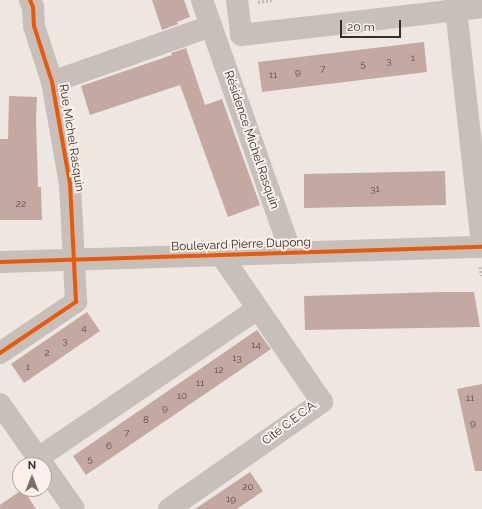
<!DOCTYPE html>
<html>
<head>
<meta charset="utf-8">
<style>
  body { margin:0 }
  #map { position:relative; width:482px; height:509px; overflow:hidden; background:#eee7e1; font-family:Raleway,sans-serif }
  div>[style] { position:absolute }
  [style*='--x'] { left:calc(var(--x)*1px); top:calc(var(--y)*1px); width:calc(var(--w)*1px); rotate:calc(var(--a)*1deg) }
  .building>* { inset:0; background:#c3a9a1 }
  .path>* { height:2.5px; margin-top:-1.25px; transform-origin:0; background:repeating-linear-gradient(90deg,#c0b8b2 0 2px,transparent 0 4px) }
  .minor>* { height:22px; margin:-11px; padding:0 11px; transform-origin:11px; border-radius:11px; background:#c7bfba }
  .cycleway>* { height:4px; margin:-2px; padding:0 2px; transform-origin:2px; border-radius:2px; background:#e8590c }
  span { translate:-50% -50%; white-space:nowrap; text-align:center; line-height:1.15; -webkit-text-stroke:4px #fbf1e8; paint-order:stroke }
  .number-label { font-size:10px; color:#5b4b46 }
  .number-label span { -webkit-text-stroke-width:0 }
  .street-label { font-size:12px; color:#382c27 }
  .north { position:absolute; left:12px; top:457px; width:40px; height:40px; box-sizing:border-box; background:#fbf1e8; border:1px solid #ada29b; border-radius:50%; rotate:0deg; font-size:11px; font-weight:700; line-height:16px; text-align:center; color:#382c27 }
  .north::after { content:''; display:block; margin:auto; width:14px; height:18px; background:#786d68; clip-path:polygon(50% 0,100% 100%,50% 72%,0 100%) }
  .scale { position:absolute; left:340px; top:20px; width:61px; height:18px; box-sizing:border-box; border:2px solid #382c27; border-top:0; padding-left:5px; font-size:12px; line-height:14px; white-space:nowrap; color:#382c27; -webkit-text-stroke:3px #fbf1e8; paint-order:stroke }
</style>
</head>
<body>
<div id="map">
  <div class="building">
    <i style="clip-path:polygon(152px 0,184px 0,190px 17px,177px 22px,178px 24px,162px 30px)"></i>
    <i style="clip-path:polygon(424px 42px,427px 72px,262px 92px,258px 62px)"></i>
    <i style="clip-path:polygon(186px 48px,205px 105px,222px 99px,260px 205px,228px 217px,180px 85px,90px 115px,81px 86px,172px 55px,171px 53px)"></i>
    <i style="clip-path:polygon(9px 96px,37px 97px,36px 119px,38px 187px,41px 187px,42px 220px,0 220px,0 139px,8px 139px)"></i>
    <i style="clip-path:polygon(445px 171px,446px 205px,304px 208px,304px 174px)"></i>
    <i style="clip-path:polygon(441px 292px,474px 292px,480px 327px,305px 330px,304px 296px)"></i>
    <i style="clip-path:polygon(87px 312px,100px 331px,24px 383px,11px 364px)"></i>
    <i style="clip-path:polygon(257px 330px,271px 349px,86px 475px,73px 456px)"></i>
    <i style="clip-path:polygon(482px 384px,482px 471px,475px 471px,457px 389px)"></i>
    <i style="clip-path:polygon(250px 472px,263px 491px,237px 509px,195px 509px)"></i>
    <i style="clip-path:polygon(23px 489px,36px 509px,0 509px,0 505px)"></i>
  </div>
  <div class="path">
    <i style="--x:258;--y:2;--w:14;--a:-8"></i>
    <i style="--x:480;--y:267;--w:9;--a:77"></i>
  </div>
  <div class="minor">
    <i style="--x:202;--y:0;--w:268;--a:70.6"></i>
    <i style="--x:237;--y:0;--w:35;--a:83"></i>
    <i style="--x:241;--y:35;--w:243;--a:-6.6"></i>
    <i style="--x:455;--y:0;--w:245;--a:83.7"></i>
    <i style="--x:52;--y:82;--w:169;--a:-19.4"></i>
    <i style="--x:0;--y:262;--w:482;--a:-1.8"></i>
    <i style="--x:0;--y:353;--w:92;--a:-33.9"></i>
    <i style="--x:76;--y:302;--w:118;--a:-92.9"></i>
    <i style="--x:70;--y:184;--w:104;--a:-100"></i>
    <i style="--x:52;--y:82;--w:59;--a:-107.8"></i>
    <i style="--x:34;--y:26;--w:19;--a:-93"></i>
    <i style="--x:33;--y:7;--w:8;--a:-113"></i>
    <i style="--x:0;--y:404;--w:75;--a:54.8"></i>
    <i style="--x:38;--y:458;--w:265;--a:-34.2"></i>
    <i style="--x:44;--y:466;--w:52;--a:55.1"></i>
    <i style="--x:169;--y:509;--w:187;--a:-35"></i>
    <i style="--x:322;--y:402;--w:178;--a:-124.5"></i>
  </div>
  <div class="cycleway">
    <i style="--x:0;--y:262;--w:482;--a:-1.8"></i>
    <i style="--x:0;--y:353;--w:92;--a:-33.9"></i>
    <i style="--x:76;--y:302;--w:118;--a:-92.9"></i>
    <i style="--x:70;--y:184;--w:104;--a:-100"></i>
    <i style="--x:52;--y:82;--w:59;--a:-107.8"></i>
    <i style="--x:34;--y:26;--w:19;--a:-93"></i>
    <i style="--x:33;--y:7;--w:8;--a:-113"></i>
  </div>
  <div class="number-label">
    <span style="left:413px;top:58px">1</span>
    <span style="left:389px;top:61px">3</span>
    <span style="left:363px;top:64px">5</span>
    <span style="left:323px;top:69px">7</span>
    <span style="left:298px;top:72px">9</span>
    <span style="left:273px;top:75px">11</span>
    <span style="left:375px;top:189px">31</span>
    <span style="left:21px;top:204px">22</span>
    <span style="left:84px;top:328px">4</span>
    <span style="left:65px;top:341px">3</span>
    <span style="left:256px;top:345px">14</span>
    <span style="left:47px;top:353px">2</span>
    <span style="left:237px;top:358px">13</span>
    <span style="left:28px;top:367px">1</span>
    <span style="left:219px;top:370px">12</span>
    <span style="left:200px;top:383px">11</span>
    <span style="left:182px;top:396px">10</span>
    <span style="left:470px;top:398px">11</span>
    <span style="left:165px;top:408px">9</span>
    <span style="left:146px;top:420px">8</span>
    <span style="left:473px;top:423px">9</span>
    <span style="left:127px;top:433px">7</span>
    <span style="left:109px;top:446px">6</span>
    <span style="left:90px;top:459px">5</span>
    <span style="left:248px;top:487px">20</span>
    <span style="left:231px;top:499px">19</span>
  </div>
  <div class="street-label">
    <span style="left:71px;top:138px;rotate:81deg">Rue Michel Rasquin</span>
    <span style="left:251px;top:140px;rotate:71deg">Résidence Michel Rasquin</span>
    <span style="left:241px;top:245px;rotate:-2deg">Boulevard Pierre Dupong</span>
    <span style="left:290px;top:423px;rotate:-37deg">Cité C.E.C.A.</span>
  </div>
  <div class="north">N</div>
  <div class="scale">20 m</div>
</div>
</body>
</html>
